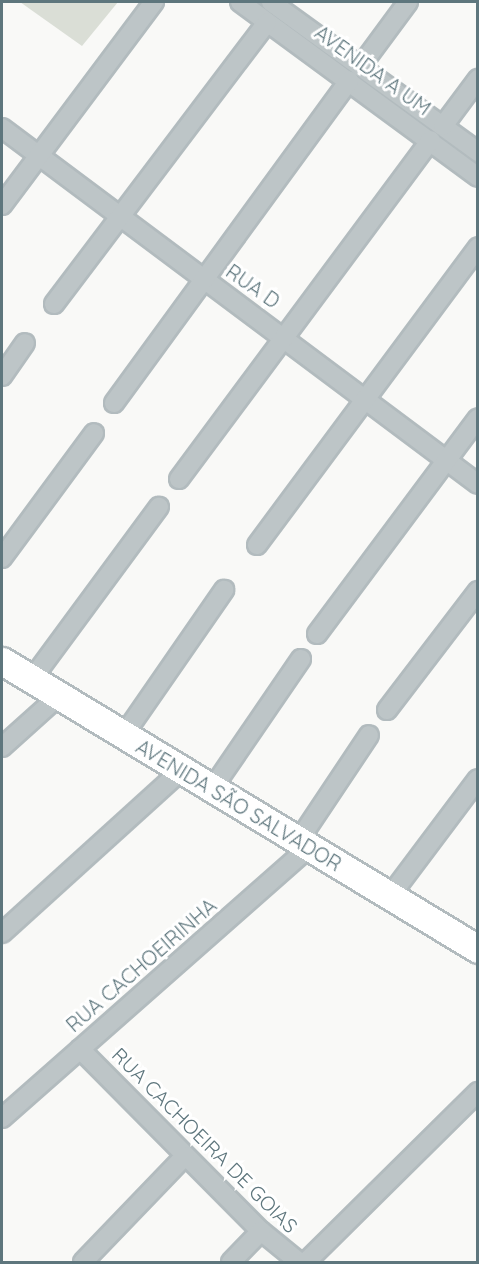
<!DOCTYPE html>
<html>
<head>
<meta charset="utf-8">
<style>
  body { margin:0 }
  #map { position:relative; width:479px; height:1264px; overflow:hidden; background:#f9f9f7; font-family:Quicksand,sans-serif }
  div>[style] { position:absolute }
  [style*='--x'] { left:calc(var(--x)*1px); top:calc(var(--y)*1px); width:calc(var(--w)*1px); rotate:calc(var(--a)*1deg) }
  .green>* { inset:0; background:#daded6 }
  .roads { filter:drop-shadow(2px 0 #b2bbbe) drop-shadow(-2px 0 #b2bbbe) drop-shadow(0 2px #b2bbbe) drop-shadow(0 -2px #b2bbbe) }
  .street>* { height:18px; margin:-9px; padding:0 9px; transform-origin:9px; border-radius:9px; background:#bdc5c7 }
  .secondary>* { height:27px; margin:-13.5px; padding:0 13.5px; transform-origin:13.5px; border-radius:13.5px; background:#fff }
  span { translate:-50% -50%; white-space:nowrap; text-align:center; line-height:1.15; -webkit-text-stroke:6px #fff; paint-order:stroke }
  .street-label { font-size:20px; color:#5e767d }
  .frame { position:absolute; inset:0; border:3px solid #5e767d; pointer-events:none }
</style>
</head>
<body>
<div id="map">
  <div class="green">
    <i style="clip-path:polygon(20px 2px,118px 2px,82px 46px)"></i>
  </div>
  <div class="roads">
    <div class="street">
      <i style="--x:240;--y:2;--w:295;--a:36.3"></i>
      <i style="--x:271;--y:2;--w:256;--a:35.9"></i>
      <i style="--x:360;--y:67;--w:81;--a:-53.6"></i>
      <i style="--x:443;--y:126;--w:59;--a:-53.3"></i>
      <i style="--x:2;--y:128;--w:594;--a:36.79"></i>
      <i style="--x:2;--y:205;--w:254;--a:-53.2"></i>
      <i style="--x:54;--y:304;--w:353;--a:-52.9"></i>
      <i style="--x:2;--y:376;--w:40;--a:-55.1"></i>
      <i style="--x:114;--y:403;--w:399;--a:-53.9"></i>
      <i style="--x:179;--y:479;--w:422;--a:-53.4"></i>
      <i style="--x:257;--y:545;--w:371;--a:-53.4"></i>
      <i style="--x:2;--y:558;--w:155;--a:-53.6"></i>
      <i style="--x:317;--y:634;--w:269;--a:-53.3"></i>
      <i style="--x:32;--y:679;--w:214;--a:-53.6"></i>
      <i style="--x:387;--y:710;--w:150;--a:-52.6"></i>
      <i style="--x:123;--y:736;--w:178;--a:-55.3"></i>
      <i style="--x:2;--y:747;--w:78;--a:-41.9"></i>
      <i style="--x:214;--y:786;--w:154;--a:-55.6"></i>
      <i style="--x:299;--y:840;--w:126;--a:-56.3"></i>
      <i style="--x:390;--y:896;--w:146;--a:-53.1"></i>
      <i style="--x:2;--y:933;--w:243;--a:-42.2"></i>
      <i style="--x:80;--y:1049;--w:257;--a:45.2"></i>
      <i style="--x:261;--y:1231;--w:49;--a:39.2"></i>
      <i style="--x:2;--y:1118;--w:411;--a:-41.4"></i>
      <i style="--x:83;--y:1262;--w:147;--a:-46.1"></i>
      <i style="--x:231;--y:1262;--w:43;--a:-45.9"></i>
      <i style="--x:306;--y:1262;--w:242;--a:-44.7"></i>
    </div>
    <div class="secondary">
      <i style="--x:2;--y:661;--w:556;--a:31.18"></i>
    </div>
  </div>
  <div class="street-label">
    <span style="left:373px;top:70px;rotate:36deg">AVENIDA A UM</span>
    <span style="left:253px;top:286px;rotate:35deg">RUA D</span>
    <span style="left:239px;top:805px;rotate:31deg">AVENIDA SÃO SALVADOR</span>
    <span style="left:141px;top:965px;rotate:-41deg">RUA CACHOEIRINHA</span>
    <span style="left:205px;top:1140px;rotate:45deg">RUA CACHOEIRA DE GOIAS</span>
  </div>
  <div class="frame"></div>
</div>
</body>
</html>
